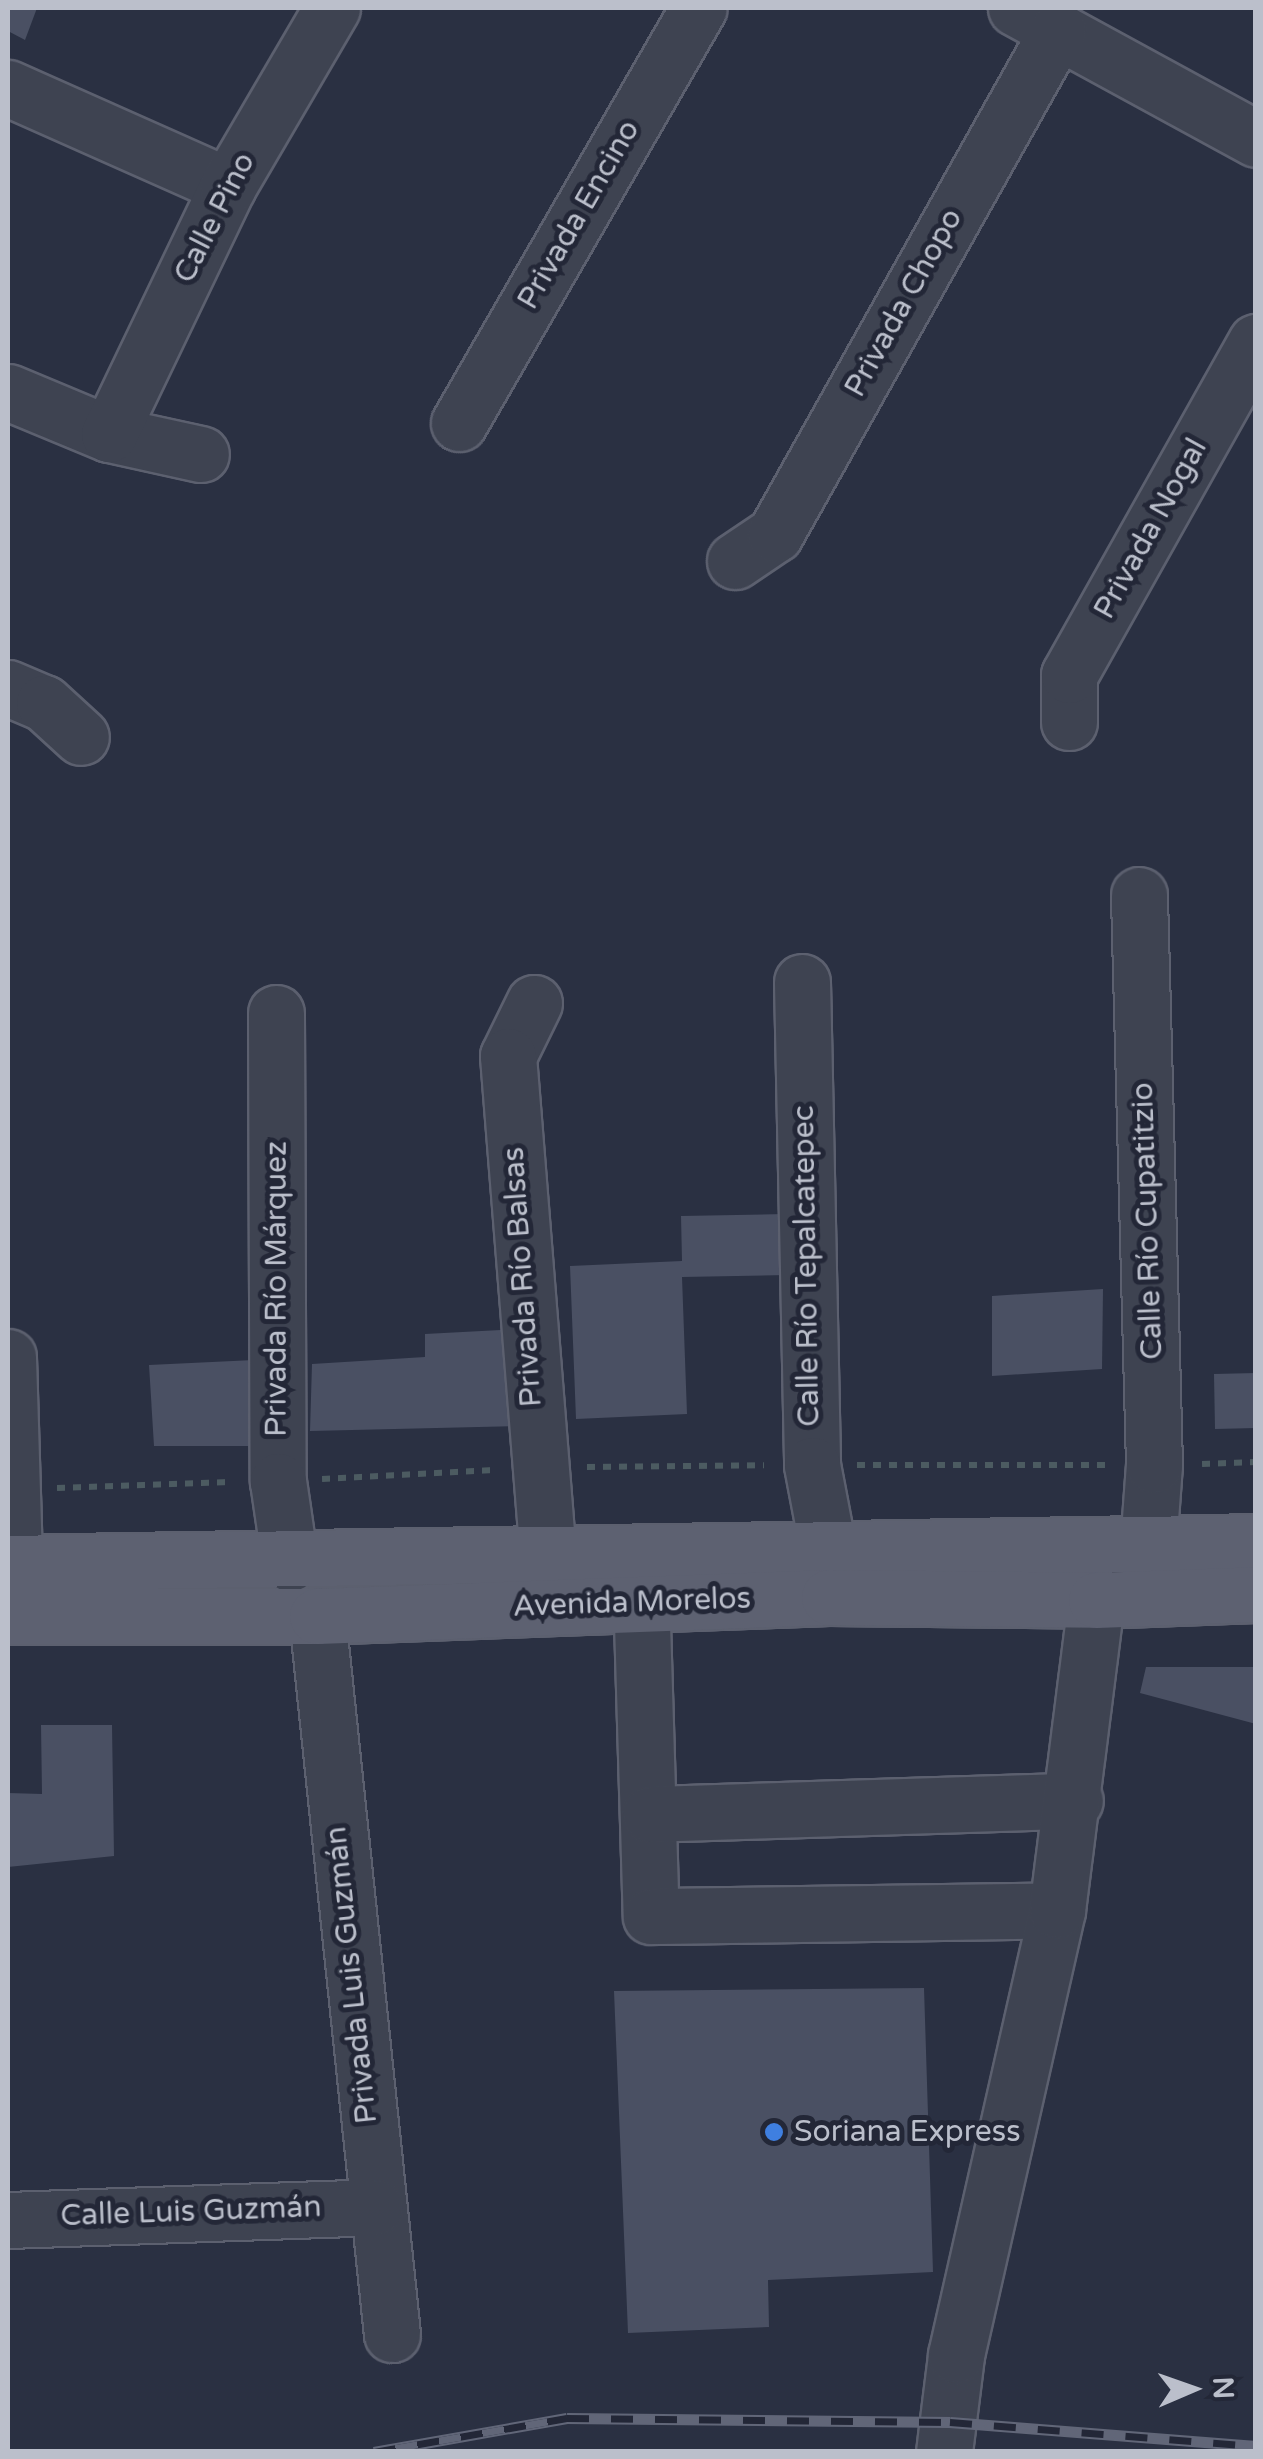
<!DOCTYPE html>
<html>
<head>
<meta charset="utf-8">
<style>
  body { margin:0 }
  #map { position:relative; width:1263px; height:2459px; overflow:hidden; background:#2a3042; font-family:"Varela Round",sans-serif }
  div>[style] { position:absolute }
  [style*='--x'] { left:calc(var(--x)*1px); top:calc(var(--y)*1px); width:calc(var(--w)*1px); rotate:calc(var(--a)*1deg) }
  .building>* { inset:0; background:#4a5063 }
  .path>* { height:6px; margin-top:-3px; transform-origin:0; background:repeating-linear-gradient(90deg,#4c5b61 0 8px,transparent 0 16px) }
  .roads { filter:drop-shadow(2px 0 #5c606f) drop-shadow(-2px 0 #5c606f) drop-shadow(0 2px #5c606f) drop-shadow(0 -2px #5c606f) }
  .minor>* { height:55px; margin:-27.5px; padding:0 27.5px; transform-origin:27.5px; border-radius:27.5px; background:#3e4351 }
  .major>* { height:55px; margin:-27.5px; padding:0 27.5px; transform-origin:27.5px; border-radius:27.5px; background:#5d6171 }
  .rail>* { height:11px; margin-top:-5.5px; transform-origin:0; background:repeating-linear-gradient(90deg,#232737 0 22px,#616678 0 44px); box-sizing:border-box; border-block:2px solid #616678 }
  .dots>* { width:28px; height:28px; translate:-50% -50%; box-sizing:border-box; border:5px solid #232737; border-radius:50% }
  span { translate:-50% -50%; white-space:nowrap; text-align:center; line-height:1.15; -webkit-text-stroke:10px #232737; paint-order:stroke }
  .street-label { font-size:30px; color:#bbbfcb }
  .poi-label { font-size:30px; color:#bbbfcb }
  .left { translate:0 -50%; text-align:left }
  .frame { position:absolute; inset:0; border:10px solid #bbbfcb; pointer-events:none }
  .north { position:absolute; left:1143px; top:2339px; width:100px; height:100px; -webkit-text-stroke:8px #232737; paint-order:stroke; rotate:88deg; font-size:28px; font-weight:700; line-height:40px; text-align:center; color:#bbbfcb }
  .north::after { content:''; display:block; margin:auto; width:35px; height:45px; background:#bbbfcb; clip-path:polygon(50% 0,100% 100%,50% 72%,0 100%) }
</style>
</head>
<body>
<div id="map">
  <div class="building">
    <i style="clip-path:polygon(8px 8px,37px 8px,25px 40px,8px 31px)"></i>
    <i style="clip-path:polygon(785px 1214px,786px 1275px,682px 1277px,687px 1414px,576px 1419px,570px 1266px,682px 1261px,681px 1216px)"></i>
    <i style="clip-path:polygon(1103px 1289px,1102px 1369px,992px 1376px,992px 1296px)"></i>
    <i style="clip-path:polygon(521px 1329px,522px 1426px,310px 1431px,312px 1364px,425px 1357px,425px 1334px)"></i>
    <i style="clip-path:polygon(254px 1360px,257px 1446px,154px 1446px,149px 1365px)"></i>
    <i style="clip-path:polygon(1256px 1373px,1256px 1428px,1215px 1429px,1214px 1374px)"></i>
    <i style="clip-path:polygon(1146px 1667px,1256px 1667px,1256px 1724px,1140px 1693px)"></i>
    <i style="clip-path:polygon(41px 1725px,112px 1725px,114px 1856px,8px 1867px,8px 1793px,42px 1794px)"></i>
    <i style="clip-path:polygon(924px 1988px,933px 2272px,768px 2280px,769px 2327px,628px 2333px,614px 1991px)"></i>
  </div>
  <div class="path">
    <i style="--x:1202;--y:1464;--w:54;--a:-2.1"></i>
    <i style="--x:857;--y:1465;--w:252;--a:0"></i>
    <i style="--x:587;--y:1467;--w:177;--a:-0.6"></i>
    <i style="--x:322;--y:1479;--w:172;--a:-3"></i>
    <i style="--x:57;--y:1488;--w:173;--a:-2"></i>
  </div>
  <div class="roads">
    <div class="minor">
      <i style="--x:1016;--y:8;--w:273;--a:28.6"></i>
      <i style="--x:8;--y:88;--w:241;--a:24"></i>
      <i style="--x:8;--y:392;--w:109;--a:22.6"></i>
      <i style="--x:109;--y:434;--w:94;--a:12.3"></i>
      <i style="--x:459;--y:423;--w:479;--a:-60"></i>
      <i style="--x:109;--y:434;--w:275;--a:-64.4"></i>
      <i style="--x:228;--y:186;--w:206;--a:-59.7"></i>
      <i style="--x:735;--y:561;--w:48;--a:-34"></i>
      <i style="--x:775;--y:534;--w:578;--a:-60.69"></i>
      <i style="--x:8;--y:688;--w:39;--a:23"></i>
      <i style="--x:44;--y:703;--w:50;--a:42.6"></i>
      <i style="--x:1069;--y:722;--w:47;--a:-90"></i>
      <i style="--x:1069;--y:675;--w:382;--a:-60.7"></i>
      <i style="--x:802;--y:982;--w:483;--a:88.8"></i>
      <i style="--x:812;--y:1465;--w:86;--a:79.2"></i>
      <i style="--x:534;--y:1003;--w:59;--a:116.1"></i>
      <i style="--x:508;--y:1056;--w:503;--a:85.44"></i>
      <i style="--x:276;--y:1013;--w:468;--a:89.8"></i>
      <i style="--x:278;--y:1481;--w:83;--a:81.7"></i>
      <i style="--x:8;--y:1357;--w:206;--a:88.3"></i>
      <i style="--x:640;--y:1555;--w:361;--a:88.3"></i>
      <i style="--x:651;--y:1916;--w:406;--a:-0.8"></i>
      <i style="--x:317;--y:1616;--w:722;--a:84.04"></i>
      <i style="--x:650;--y:1814;--w:425;--a:-1.8"></i>
      <i style="--x:8;--y:2220;--w:367;--a:-2"></i>
      <i style="--x:944;--y:2452;--w:98;--a:-82.9"></i>
      <i style="--x:956;--y:2355;--w:456;--a:-77.2"></i>
      <i style="--x:1057;--y:1910;--w:312;--a:-82.8"></i>
      <i style="--x:1096;--y:1600;--w:75;--a:-46.1"></i>
      <i style="--x:1148;--y:1546;--w:81;--a:-85.8"></i>
      <i style="--x:1154;--y:1465;--w:570;--a:-91.51"></i>
    </div>
    <div class="major">
      <i style="--x:8;--y:1563;--w:1248;--a:-0.96"></i>
      <i style="--x:8;--y:1616;--w:309;--a:0"></i>
      <i style="--x:317;--y:1616;--w:512;--a:-2.13"></i>
      <i style="--x:829;--y:1597;--w:267;--a:0.6"></i>
      <i style="--x:1096;--y:1600;--w:160;--a:-2.1"></i>
    </div>
  </div>
  <div class="rail">
    <i style="--x:374;--y:2452;--w:196;--a:-10"></i>
    <i style="--x:567;--y:2418;--w:383;--a:0.6"></i>
    <i style="--x:950;--y:2422;--w:307;--a:4.5"></i>
  </div>
  <div class="dots">
    <i style="left:774px;top:2132px;background:#3f7fe0"></i>
  </div>
  <div class="street-label">
    <span style="left:579px;top:215px;rotate:-60deg">Privada Encino</span>
    <span style="left:215px;top:218px;rotate:-63deg">Calle Pino</span>
    <span style="left:904px;top:303px;rotate:-61deg">Privada Chopo</span>
    <span style="left:1151px;top:529px;rotate:-61deg">Privada Nogal</span>
    <span style="left:1148px;top:1221px;rotate:-92deg">Calle Río Cupatitzio</span>
    <span style="left:807px;top:1266px;rotate:-91deg">Calle Río Tepalcatepec</span>
    <span style="left:523px;top:1277px;rotate:-94deg">Privada Río Balsas</span>
    <span style="left:277px;top:1289px;rotate:-90deg">Privada Río Márquez</span>
    <span style="left:632px;top:1603px;rotate:-2deg">Avenida Morelos</span>
    <span style="left:352px;top:1975px;rotate:-96deg">Privada Luis Guzmán</span>
    <span style="left:191px;top:2212px;rotate:-2deg">Calle Luis Guzmán</span>
  </div>
  <div class="poi-label">
    <span class="left" style="left:794px;top:2132px">Soriana Express</span>
  </div>
  <div class="frame"></div>
  <div class="north">N</div>
</div>
</body>
</html>
